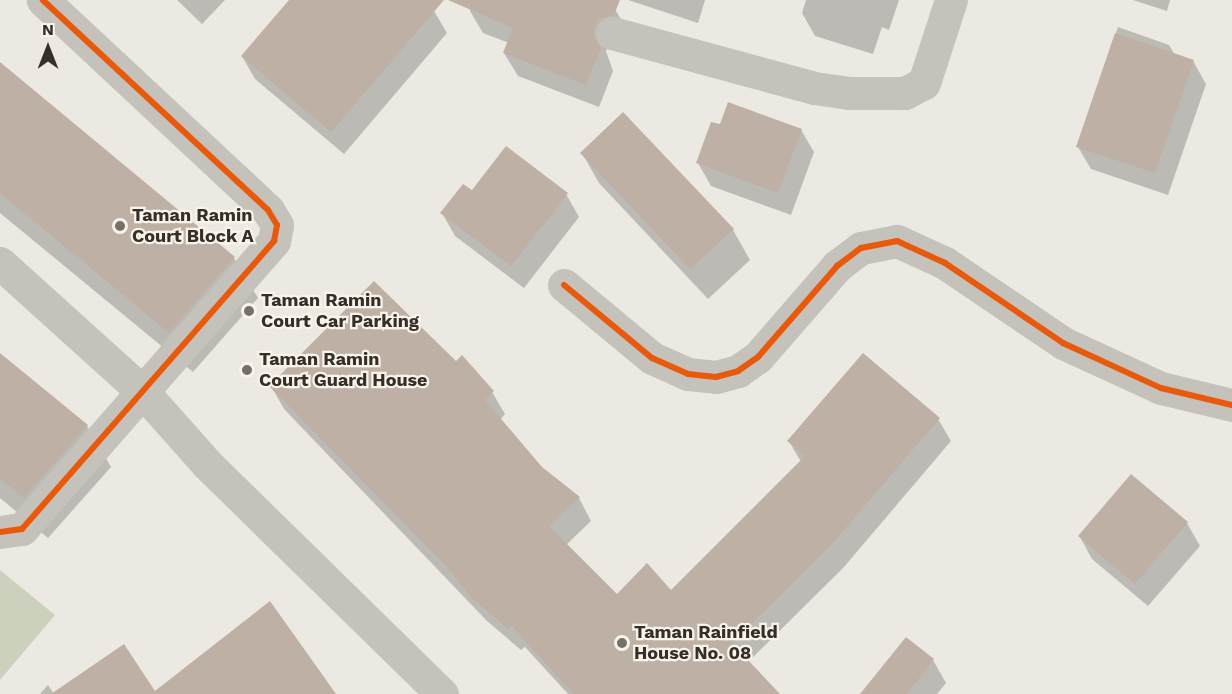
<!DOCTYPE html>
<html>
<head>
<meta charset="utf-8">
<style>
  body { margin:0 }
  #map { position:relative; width:1232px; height:694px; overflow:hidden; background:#ece9e2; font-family:"Work Sans",sans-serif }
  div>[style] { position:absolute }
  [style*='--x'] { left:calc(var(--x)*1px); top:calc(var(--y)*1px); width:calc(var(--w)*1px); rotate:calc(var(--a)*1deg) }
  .green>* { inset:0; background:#cbd1bd }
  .shadow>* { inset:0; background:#0003 }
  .building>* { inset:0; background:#beb0a5 }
  .minor>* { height:33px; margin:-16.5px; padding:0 16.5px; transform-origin:16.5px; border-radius:16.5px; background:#c5c1bb }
  .cycleway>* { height:6px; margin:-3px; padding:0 3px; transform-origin:3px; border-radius:3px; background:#e8590c }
  .dots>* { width:16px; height:16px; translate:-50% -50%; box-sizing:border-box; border:3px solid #f8f4ea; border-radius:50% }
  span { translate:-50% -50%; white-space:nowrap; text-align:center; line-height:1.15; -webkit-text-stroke:4.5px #f8f4ea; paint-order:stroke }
  .poi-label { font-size:18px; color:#362f29; font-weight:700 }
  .left { translate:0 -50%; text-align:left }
  .north { position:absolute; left:18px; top:18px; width:60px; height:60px; -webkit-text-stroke:4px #f8f4ea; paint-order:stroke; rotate:0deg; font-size:16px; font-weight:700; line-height:24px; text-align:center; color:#362f29 }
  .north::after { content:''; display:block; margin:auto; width:21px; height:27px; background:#362f29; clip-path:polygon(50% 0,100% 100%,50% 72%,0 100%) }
</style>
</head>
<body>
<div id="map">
  <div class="green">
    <i style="clip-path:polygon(0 570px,55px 615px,0 680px)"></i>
  </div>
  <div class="shadow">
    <i style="clip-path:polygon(177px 0,225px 0,202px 24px)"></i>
    <i style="clip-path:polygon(291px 0,421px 0,434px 11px,447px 33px,344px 154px,255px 79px,242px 56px)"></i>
    <i style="clip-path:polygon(474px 0,591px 0,615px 9px,628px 32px,612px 42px,606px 51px,613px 71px,599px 107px,518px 76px,504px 53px,509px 43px,483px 33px,470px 11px)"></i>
    <i style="clip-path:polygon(628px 0,705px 0,698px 23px)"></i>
    <i style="clip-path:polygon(806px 0,899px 0,889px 30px,882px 27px,873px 54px,815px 36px,802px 13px)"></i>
    <i style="clip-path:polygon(1133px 0,1170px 0,1167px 11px)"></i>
    <i style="clip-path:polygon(1118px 27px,1169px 45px,1175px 55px,1193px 61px,1206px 84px,1168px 195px,1091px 169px,1078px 147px)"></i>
    <i style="clip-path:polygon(0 64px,234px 258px,258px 298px,193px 372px,0 213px)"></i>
    <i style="clip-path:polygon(721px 126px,801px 130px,814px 152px,791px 215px,711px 186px,698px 163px)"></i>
    <i style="clip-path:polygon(582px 153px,733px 230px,750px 260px,708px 299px,599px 183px)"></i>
    <i style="clip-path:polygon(472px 193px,566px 194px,579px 217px,524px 288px,455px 236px,442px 213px)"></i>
    <i style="clip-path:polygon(0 355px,87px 426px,111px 467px,48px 538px,0 498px)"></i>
    <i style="clip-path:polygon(456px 363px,492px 392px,505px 414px,500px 420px,541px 468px,579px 498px,591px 521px,566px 545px,617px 596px,671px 592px,801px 462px,789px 441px,938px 419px,951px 441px,844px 567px,748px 662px,773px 694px,568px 694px,525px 647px,521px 650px,487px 621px,284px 409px,271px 386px)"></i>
    <i style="clip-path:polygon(1187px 523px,1200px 546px,1148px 606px,1092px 559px,1080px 537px)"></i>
    <i style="clip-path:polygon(933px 660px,946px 683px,937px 694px,862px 694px)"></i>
    <i style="clip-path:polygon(48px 685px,54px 694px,335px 694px,40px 694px)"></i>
  </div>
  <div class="building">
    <i style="clip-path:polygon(289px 0,444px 0,331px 132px,241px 56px)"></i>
    <i style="clip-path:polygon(448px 0,620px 0,614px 15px,599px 19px,594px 28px,594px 38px,601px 48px,586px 85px,503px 53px,513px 28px)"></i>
    <i style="clip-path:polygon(1115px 33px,1194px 60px,1155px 173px,1076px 147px)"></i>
    <i style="clip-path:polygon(0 62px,235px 257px,169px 333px,0 193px)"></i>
    <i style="clip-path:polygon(728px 102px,802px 129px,778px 193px,696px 163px,711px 122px,720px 124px)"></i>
    <i style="clip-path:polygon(623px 112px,734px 229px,690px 269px,580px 153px)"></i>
    <i style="clip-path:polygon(506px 146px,568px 193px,511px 266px,440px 213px,463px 184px,472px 190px)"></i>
    <i style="clip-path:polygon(374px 281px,456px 361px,462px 355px,494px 391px,485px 400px,542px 467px,580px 497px,549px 526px,617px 594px,647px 563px,671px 590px,805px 456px,787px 441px,863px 353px,940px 418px,831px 545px,732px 643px,780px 694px,573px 694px,511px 625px,508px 629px,472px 598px,446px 566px,269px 386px)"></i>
    <i style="clip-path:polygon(0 353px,88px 425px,24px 498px,0 478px)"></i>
    <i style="clip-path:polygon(1131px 474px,1188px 522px,1135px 584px,1078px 536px)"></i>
    <i style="clip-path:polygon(270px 601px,336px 694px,51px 694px,124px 644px,155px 691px)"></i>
    <i style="clip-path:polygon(906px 637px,934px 659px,907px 694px,860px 694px)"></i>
  </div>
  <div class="minor">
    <i style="--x:612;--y:33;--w:209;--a:15.2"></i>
    <i style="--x:814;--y:88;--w:35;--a:8"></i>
    <i style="--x:849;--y:93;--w:56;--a:0"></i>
    <i style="--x:905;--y:93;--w:21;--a:-28"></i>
    <i style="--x:924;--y:83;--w:87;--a:-72"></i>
    <i style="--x:0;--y:263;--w:194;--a:42.1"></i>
    <i style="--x:144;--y:393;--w:95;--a:48.4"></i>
    <i style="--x:207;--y:464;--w:329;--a:44.4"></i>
    <i style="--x:564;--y:285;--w:114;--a:39.7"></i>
    <i style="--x:652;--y:358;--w:39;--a:24"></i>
    <i style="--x:688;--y:374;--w:28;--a:6"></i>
    <i style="--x:716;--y:377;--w:23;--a:-15"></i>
    <i style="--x:738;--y:371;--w:24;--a:-35"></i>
    <i style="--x:758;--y:357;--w:121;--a:-49"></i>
    <i style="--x:837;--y:266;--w:30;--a:-37"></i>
    <i style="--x:861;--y:248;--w:37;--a:-11"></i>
    <i style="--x:897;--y:241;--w:53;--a:24.6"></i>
    <i style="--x:945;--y:263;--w:143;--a:34.1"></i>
    <i style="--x:1063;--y:343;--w:108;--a:24.7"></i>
    <i style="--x:1161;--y:388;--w:73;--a:13.5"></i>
    <i style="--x:0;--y:532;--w:22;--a:-8"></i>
    <i style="--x:22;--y:529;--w:383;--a:-48.8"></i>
    <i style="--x:274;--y:241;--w:16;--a:-79"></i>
    <i style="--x:277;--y:225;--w:17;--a:-121"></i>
    <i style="--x:268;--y:210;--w:308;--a:-137"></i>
  </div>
  <div class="cycleway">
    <i style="--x:564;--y:285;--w:114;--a:39.7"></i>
    <i style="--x:652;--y:358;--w:39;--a:24"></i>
    <i style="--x:688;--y:374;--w:28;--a:6"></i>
    <i style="--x:716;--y:377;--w:23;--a:-15"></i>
    <i style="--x:738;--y:371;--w:24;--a:-35"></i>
    <i style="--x:758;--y:357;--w:121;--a:-49"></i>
    <i style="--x:837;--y:266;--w:30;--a:-37"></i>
    <i style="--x:861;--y:248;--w:37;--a:-11"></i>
    <i style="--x:897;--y:241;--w:53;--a:24.6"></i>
    <i style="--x:945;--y:263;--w:143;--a:34.1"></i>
    <i style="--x:1063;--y:343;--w:108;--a:24.7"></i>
    <i style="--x:1161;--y:388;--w:73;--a:13.5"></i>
    <i style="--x:0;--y:532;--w:22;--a:-8"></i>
    <i style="--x:22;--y:529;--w:383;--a:-48.8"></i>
    <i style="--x:274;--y:241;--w:16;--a:-79"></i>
    <i style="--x:277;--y:225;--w:17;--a:-121"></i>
    <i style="--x:268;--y:210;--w:308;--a:-137"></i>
  </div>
  <div class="dots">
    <i style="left:120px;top:226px;background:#76706a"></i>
    <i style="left:249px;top:311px;background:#76706a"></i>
    <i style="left:247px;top:370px;background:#76706a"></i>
    <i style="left:622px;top:643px;background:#76706a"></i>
  </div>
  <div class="poi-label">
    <span class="left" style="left:132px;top:226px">Taman Ramin<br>Court Block A</span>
    <span class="left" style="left:261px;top:311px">Taman Ramin<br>Court Car Parking</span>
    <span class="left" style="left:259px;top:370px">Taman Ramin<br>Court Guard House</span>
    <span class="left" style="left:634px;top:643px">Taman Rainfield<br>House No. 08</span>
  </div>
  <div class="north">N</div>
</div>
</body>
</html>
